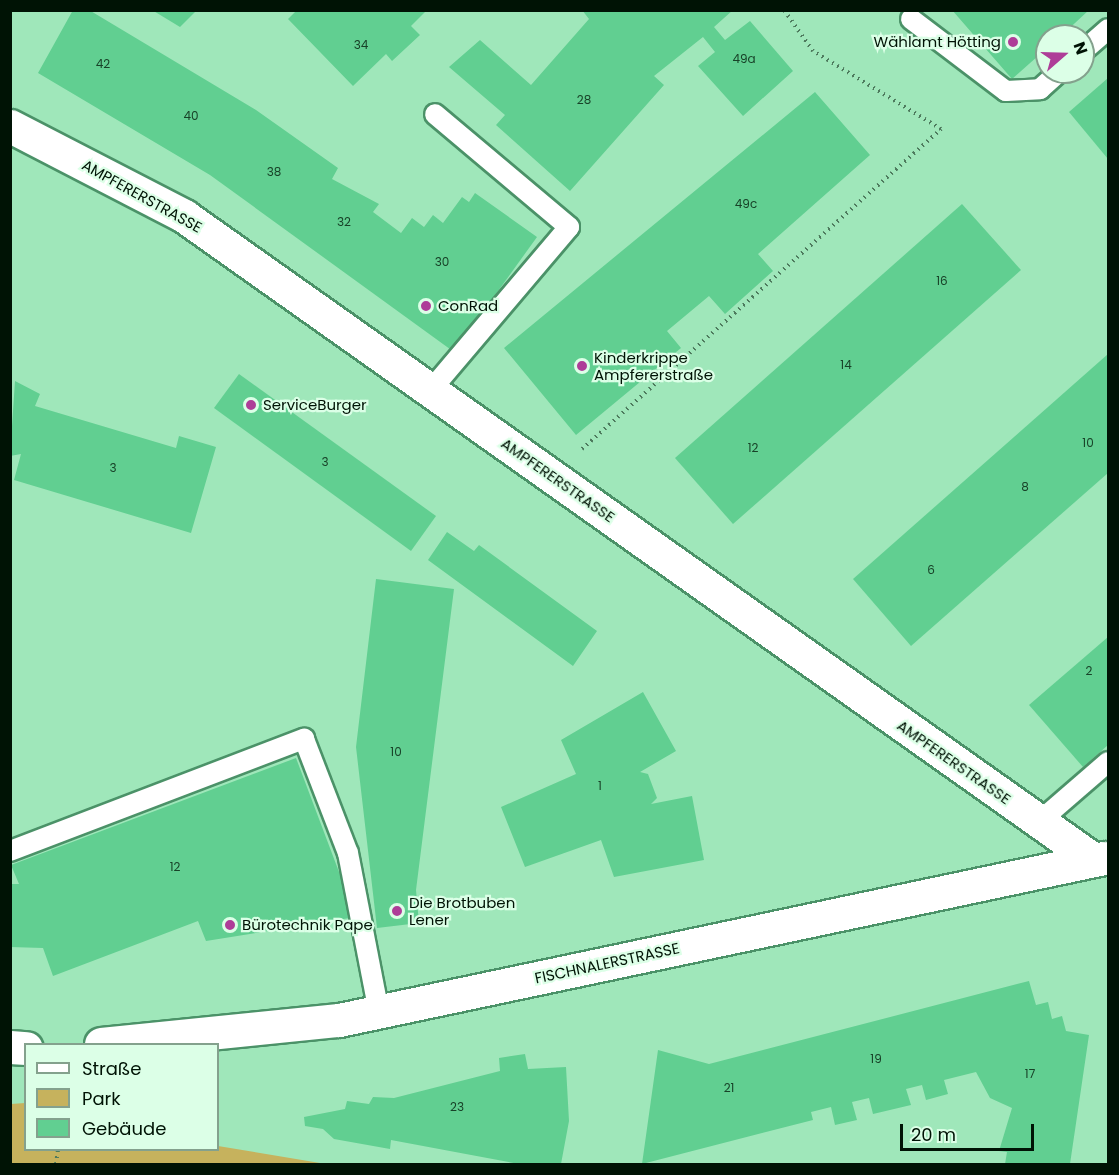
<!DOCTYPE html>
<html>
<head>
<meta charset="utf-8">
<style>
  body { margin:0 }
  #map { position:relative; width:1119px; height:1175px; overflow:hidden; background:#9fe7ba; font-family:Poppins,sans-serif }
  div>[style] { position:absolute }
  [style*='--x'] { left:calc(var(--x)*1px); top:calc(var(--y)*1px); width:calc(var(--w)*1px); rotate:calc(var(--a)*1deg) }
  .green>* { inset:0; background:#c6b25d }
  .building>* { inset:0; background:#61cf91 }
  .path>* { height:4px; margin-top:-2px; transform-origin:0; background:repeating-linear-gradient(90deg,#4d7a5d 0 1.5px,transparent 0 6px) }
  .roads { filter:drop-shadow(2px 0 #4b9268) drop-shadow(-2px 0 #4b9268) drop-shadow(0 2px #4b9268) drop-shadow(0 -2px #4b9268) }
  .lane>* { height:20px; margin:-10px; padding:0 10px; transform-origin:10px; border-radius:10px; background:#fff }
  .street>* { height:33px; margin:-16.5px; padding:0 16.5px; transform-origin:16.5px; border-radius:16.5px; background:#fff }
  .dots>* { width:16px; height:16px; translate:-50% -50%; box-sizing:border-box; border:3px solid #dcffe7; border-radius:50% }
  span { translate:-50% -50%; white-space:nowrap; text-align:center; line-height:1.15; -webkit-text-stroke:4.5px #dcffe7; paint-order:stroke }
  .number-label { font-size:12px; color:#184228 }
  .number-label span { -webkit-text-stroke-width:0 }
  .poi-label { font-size:15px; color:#001305 }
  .right { translate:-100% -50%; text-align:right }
  .left { translate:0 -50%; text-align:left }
  .street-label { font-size:15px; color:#001305 }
  .frame { position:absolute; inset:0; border:12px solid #001305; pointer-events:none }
  .legend { position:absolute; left:24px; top:1043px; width:195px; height:108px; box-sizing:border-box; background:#dcffe7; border:2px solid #84a18d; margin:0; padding:8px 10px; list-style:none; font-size:18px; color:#001305 }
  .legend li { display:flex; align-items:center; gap:12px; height:30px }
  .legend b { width:30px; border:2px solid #84a18d }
  .north { position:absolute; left:1035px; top:24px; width:60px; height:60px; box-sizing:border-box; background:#dcffe7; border:2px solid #84a18d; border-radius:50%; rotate:70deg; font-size:16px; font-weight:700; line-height:24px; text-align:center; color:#001305 }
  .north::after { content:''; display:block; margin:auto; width:21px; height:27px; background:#ae3d98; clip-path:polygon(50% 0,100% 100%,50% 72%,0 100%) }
  .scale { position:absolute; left:900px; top:1124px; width:134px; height:27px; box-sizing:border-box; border:3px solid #001305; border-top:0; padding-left:8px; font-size:18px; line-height:21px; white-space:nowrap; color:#001305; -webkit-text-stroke:4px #dcffe7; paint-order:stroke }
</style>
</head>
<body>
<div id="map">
  <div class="green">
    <i style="clip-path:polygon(25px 1103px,26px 1150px,218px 1146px,326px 1164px,11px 1164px,11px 1104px)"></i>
  </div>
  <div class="building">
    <i style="clip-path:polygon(73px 10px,89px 10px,256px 110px,338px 168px,332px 179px,379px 204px,373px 212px,401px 233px,412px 218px,424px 227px,433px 215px,443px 223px,462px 197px,469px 202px,475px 193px,537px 237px,454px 352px,210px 175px,38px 73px)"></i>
    <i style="clip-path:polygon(152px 10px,197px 10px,180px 27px)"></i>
    <i style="clip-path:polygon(297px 10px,427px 10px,411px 26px,420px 35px,392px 61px,386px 54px,353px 86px,288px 19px)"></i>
    <i style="clip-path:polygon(582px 10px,733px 10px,714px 27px,725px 40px,750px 21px,793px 71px,743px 116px,698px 66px,715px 52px,703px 37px,654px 76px,664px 85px,570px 191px,496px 125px,505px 115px,449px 67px,480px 40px,531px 85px,589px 19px)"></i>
    <i style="clip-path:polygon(952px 10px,1089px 10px,1061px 36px,1047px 36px,1047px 48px,1012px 79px)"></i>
    <i style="clip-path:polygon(1108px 78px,1108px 159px,1069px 112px)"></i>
    <i style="clip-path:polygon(815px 92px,870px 155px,758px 254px,773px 271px,725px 314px,709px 296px,667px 331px,681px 348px,576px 435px,504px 348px)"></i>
    <i style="clip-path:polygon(962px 204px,1021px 270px,733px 524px,675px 458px)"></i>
    <i style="clip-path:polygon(1108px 354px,1108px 473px,911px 646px,853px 579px)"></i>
    <i style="clip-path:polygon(239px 374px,436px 516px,411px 551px,214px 408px)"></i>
    <i style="clip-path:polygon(15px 381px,40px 394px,35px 406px,176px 448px,179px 436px,216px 447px,191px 533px,14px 480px,21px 454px,10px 456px)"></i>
    <i style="clip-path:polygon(447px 532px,474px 551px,479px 545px,597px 631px,573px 666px,428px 560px)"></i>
    <i style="clip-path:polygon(376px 579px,454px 589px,416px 890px,419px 923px,377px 928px,356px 747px)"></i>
    <i style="clip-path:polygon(1108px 637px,1108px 745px,1083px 767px,1029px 705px)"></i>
    <i style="clip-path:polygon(643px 692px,676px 751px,640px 772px,648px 774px,657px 798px,651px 804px,692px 796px,704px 860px,614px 877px,601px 840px,525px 867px,501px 807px,576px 774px,561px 740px)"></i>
    <i style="clip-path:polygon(296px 758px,356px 917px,206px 941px,198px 921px,53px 976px,43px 948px,10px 947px,10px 884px,19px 884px,11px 865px)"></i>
    <i style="clip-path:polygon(1029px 981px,1036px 1005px,1048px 1002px,1052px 1019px,1062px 1016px,1066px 1031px,1089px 1035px,1070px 1164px,1005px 1164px,1007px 1152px,999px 1151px,1012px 1108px,990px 1098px,976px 1072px,944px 1080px,948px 1094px,926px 1100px,922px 1085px,906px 1089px,911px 1105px,873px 1114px,869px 1098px,852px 1102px,857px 1120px,835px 1125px,831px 1107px,811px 1112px,813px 1120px,642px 1164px,658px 1050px,709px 1064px)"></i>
    <i style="clip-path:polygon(525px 1054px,528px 1069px,566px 1067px,569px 1121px,561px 1164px,519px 1164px,391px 1140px,390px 1149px,334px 1139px,323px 1129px,305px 1126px,304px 1117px,345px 1109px,347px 1101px,369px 1104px,373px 1097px,394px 1098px,500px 1071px,499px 1058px)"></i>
  </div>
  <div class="path">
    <i style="--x:582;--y:449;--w:481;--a:-41.7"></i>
    <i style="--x:941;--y:129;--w:150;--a:-148.6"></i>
    <i style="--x:813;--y:51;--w:50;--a:-125.3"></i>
    <i style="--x:56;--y:1164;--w:14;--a:-82"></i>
  </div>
  <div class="roads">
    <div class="lane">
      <i style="--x:911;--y:19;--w:119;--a:37.2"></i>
      <i style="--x:1006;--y:91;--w:34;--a:-3"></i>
      <i style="--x:1040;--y:89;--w:25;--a:-42"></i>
      <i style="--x:1083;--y:51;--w:33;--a:-41"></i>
      <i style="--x:430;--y:391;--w:215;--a:-49.7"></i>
      <i style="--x:569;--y:227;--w:175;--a:-139.9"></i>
      <i style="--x:1040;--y:821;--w:90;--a:-40.9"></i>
      <i style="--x:10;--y:851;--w:315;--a:-20.9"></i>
      <i style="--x:304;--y:739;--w:122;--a:68.9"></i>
      <i style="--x:348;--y:853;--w:162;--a:79"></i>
    </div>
    <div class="street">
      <i style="--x:10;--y:126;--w:196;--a:27.3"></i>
      <i style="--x:184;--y:216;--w:1111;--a:35.29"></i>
      <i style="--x:101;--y:1044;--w:239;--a:-5.8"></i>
      <i style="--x:339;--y:1020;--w:782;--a:-11.96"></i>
      <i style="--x:10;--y:1047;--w:16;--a:4"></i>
    </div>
  </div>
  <div class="dots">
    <i style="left:1013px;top:42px;background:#ae3d98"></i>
    <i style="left:426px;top:306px;background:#ae3d98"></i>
    <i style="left:582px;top:366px;background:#ae3d98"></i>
    <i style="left:251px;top:405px;background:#ae3d98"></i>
    <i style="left:397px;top:911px;background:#ae3d98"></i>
    <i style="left:230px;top:925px;background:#ae3d98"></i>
  </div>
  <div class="number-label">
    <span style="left:361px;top:45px">34</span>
    <span style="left:744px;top:59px">49a</span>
    <span style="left:103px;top:64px">42</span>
    <span style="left:584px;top:100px">28</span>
    <span style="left:191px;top:116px">40</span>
    <span style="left:274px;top:172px">38</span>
    <span style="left:746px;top:204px">49c</span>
    <span style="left:344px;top:222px">32</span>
    <span style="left:442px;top:262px">30</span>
    <span style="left:942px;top:281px">16</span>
    <span style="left:846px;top:365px">14</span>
    <span style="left:1088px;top:443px">10</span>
    <span style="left:753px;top:448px">12</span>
    <span style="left:325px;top:462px">3</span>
    <span style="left:113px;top:468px">3</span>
    <span style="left:1025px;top:487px">8</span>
    <span style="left:931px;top:570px">6</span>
    <span style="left:1089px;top:671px">2</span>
    <span style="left:396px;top:752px">10</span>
    <span style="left:600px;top:786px">1</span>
    <span style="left:175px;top:867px">12</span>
    <span style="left:876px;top:1059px">19</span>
    <span style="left:1030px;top:1074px">17</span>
    <span style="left:729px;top:1088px">21</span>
    <span style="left:457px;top:1107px">23</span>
  </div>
  <div class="poi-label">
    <span class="right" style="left:1001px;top:42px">Wählamt Hötting</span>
    <span class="left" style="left:438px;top:306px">ConRad</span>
    <span class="left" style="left:594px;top:366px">Kinderkrippe<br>Ampfererstraße</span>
    <span class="left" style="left:263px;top:405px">ServiceBurger</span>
    <span class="left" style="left:409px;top:911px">Die Brotbuben<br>Lener</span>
    <span class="left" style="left:242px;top:925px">Bürotechnik Pape</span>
  </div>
  <div class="street-label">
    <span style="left:142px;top:196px;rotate:29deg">AMPFERERSTRASSE</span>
    <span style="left:558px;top:480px;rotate:35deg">AMPFERERSTRASSE</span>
    <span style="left:954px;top:762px;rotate:35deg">AMPFERERSTRASSE</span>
    <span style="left:607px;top:963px;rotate:-12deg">FISCHNALERSTRASSE</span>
  </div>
  <div class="frame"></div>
  <ul class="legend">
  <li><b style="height:8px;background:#fff"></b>Straße</li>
  <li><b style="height:16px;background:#c6b25d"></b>Park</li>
  <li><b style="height:16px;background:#61cf91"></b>Gebäude</li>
  </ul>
  <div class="north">N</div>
  <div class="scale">20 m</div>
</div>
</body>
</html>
